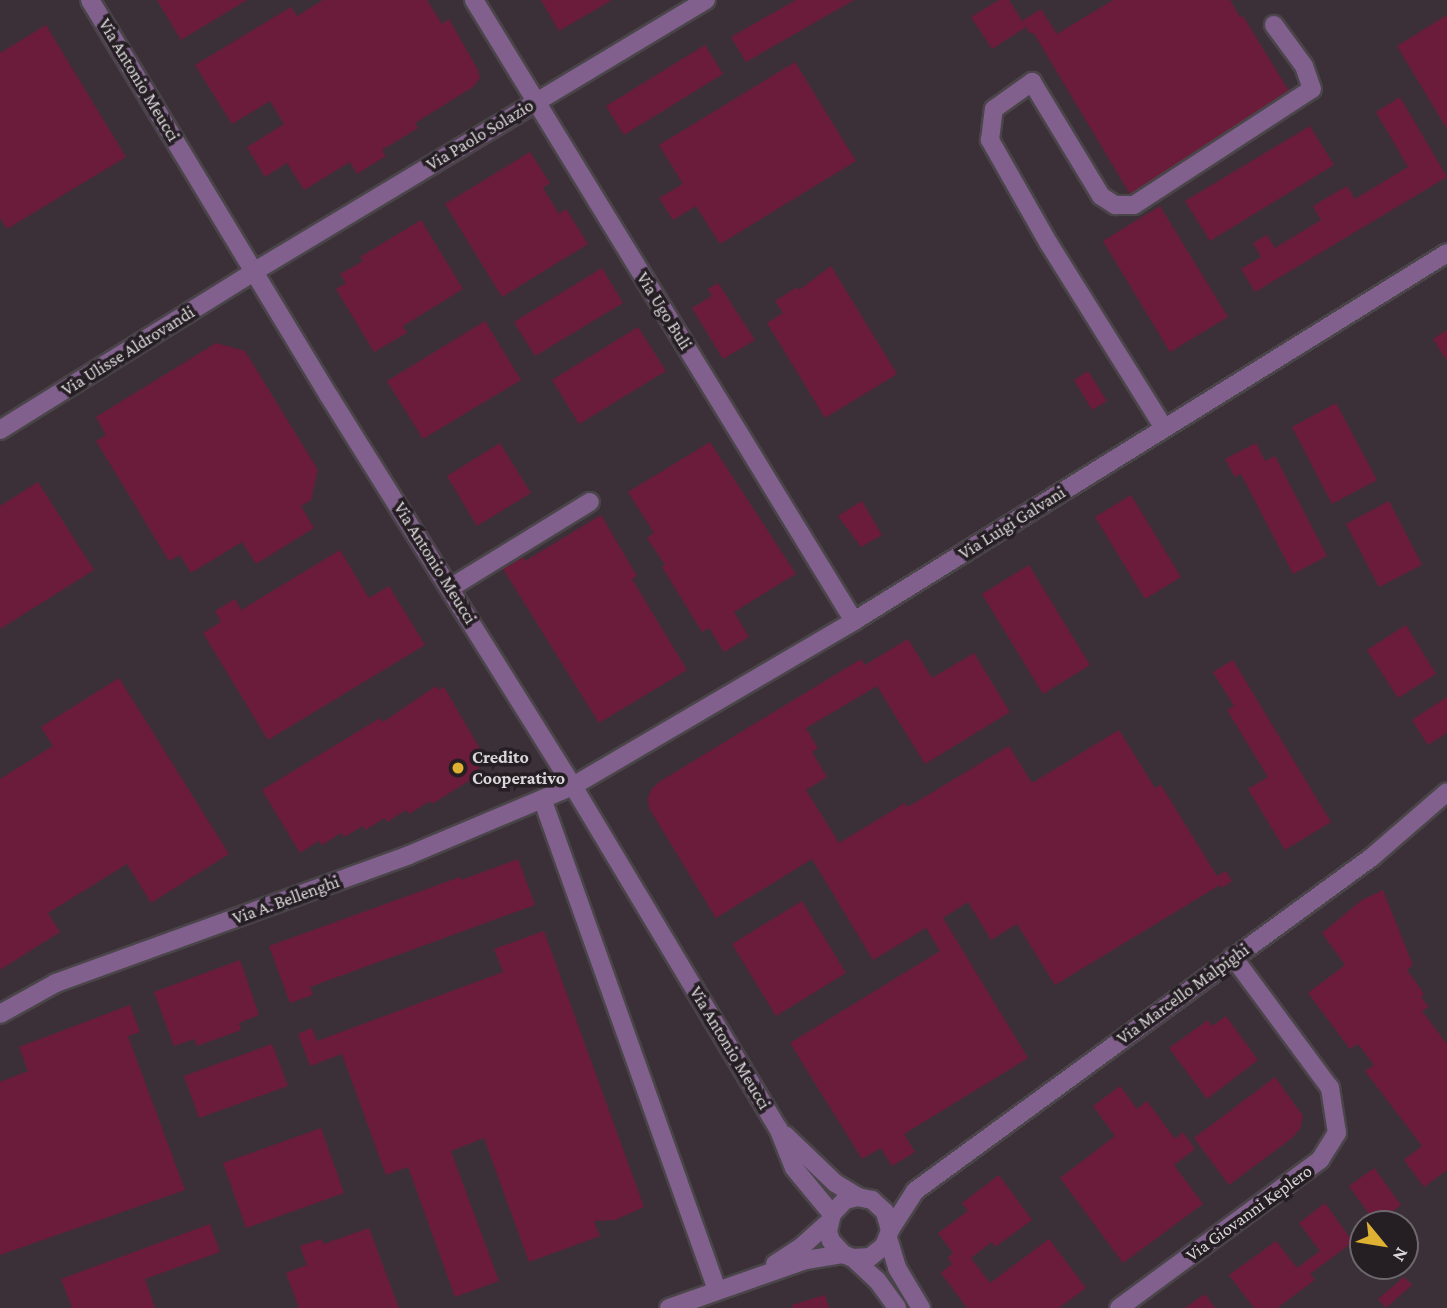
<!DOCTYPE html>
<html>
<head>
<meta charset="utf-8">
<style>
  body { margin:0 }
  #map { position:relative; width:1447px; height:1308px; overflow:hidden; background:#2f292d; font-family:"Crimson Pro",serif }
  div>[style] { position:absolute }
  [style*='--x'] { left:calc(var(--x)*1px); top:calc(var(--y)*1px); width:calc(var(--w)*1px); rotate:calc(var(--a)*1deg) }
  .built>* { inset:0; background:#3c3038 }
  .building>* { inset:0; background:#6a1c3a }
  .roads { filter:drop-shadow(2px 0 #4a4549) drop-shadow(-2px 0 #4a4549) drop-shadow(0 2px #4a4549) drop-shadow(0 -2px #4a4549) }
  .minor>* { height:18px; margin:-9px; padding:0 9px; transform-origin:9px; border-radius:9px; background:#81608d }
  .dots>* { width:19px; height:19px; translate:-50% -50%; box-sizing:border-box; border:4px solid #251f23; border-radius:50% }
  span { translate:-50% -50%; white-space:nowrap; text-align:center; line-height:1.15; -webkit-text-stroke:7px #251f23; paint-order:stroke }
  .street-label { font-size:18px; color:#dad6d9 }
  .poi-label { font-size:18px; color:#dad6d9; font-weight:700 }
  .left { translate:0 -50%; text-align:left }
  .north { position:absolute; left:1349px; top:1210px; width:70px; height:70px; box-sizing:border-box; background:#251f23; border:2px solid #6d686c; border-radius:50%; rotate:120deg; font-size:19px; font-weight:700; line-height:28px; text-align:center; color:#dad6d9 }
  .north::after { content:''; display:block; margin:auto; width:24px; height:32px; background:#deb133; clip-path:polygon(50% 0,100% 100%,50% 72%,0 100%) }
</style>
</head>
<body>
<div id="map">
  <div class="built">
    <i style="clip-path:polygon(evenodd,0 0,1447px 0,1447px 1308px,0 1308px,0 0,1363px 1224px,1405px 1224px,1405px 1266px,1363px 1266px,1363px 1224px)"></i>
  </div>
  <div class="building">
    <i style="clip-path:polygon(157px 0,247px 0,181px 40px)"></i>
    <i style="clip-path:polygon(323px 0,427px 0,442px 24px,449px 19px,478px 70px,480px 78px,473px 87px,415px 123px,418px 128px,382px 150px,386px 156px,357px 174px,350px 162px,304px 190px,287px 163px,265px 177px,247px 147px,284px 124px,270px 101px,232px 124px,195px 65px,291px 7px,297px 16px)"></i>
    <i style="clip-path:polygon(541px 0,612px 0,559px 31px)"></i>
    <i style="clip-path:polygon(796px 0,854px 0,746px 62px,731px 37px)"></i>
    <i style="clip-path:polygon(999px 0,1009px 0,1026px 27px,992px 49px,971px 17px)"></i>
    <i style="clip-path:polygon(1113px 0,1230px 0,1240px 17px,1243px 16px,1289px 91px,1130px 194px,1033px 32px,1030px 34px,1022px 21px,1041px 9px,1057px 34px)"></i>
    <i style="clip-path:polygon(1447px 15px,1447px 129px,1397px 46px)"></i>
    <i style="clip-path:polygon(46px 25px,126px 157px,7px 229px,0 218px,0 53px)"></i>
    <i style="clip-path:polygon(705px 45px,723px 74px,624px 135px,606px 106px)"></i>
    <i style="clip-path:polygon(795px 62px,856px 161px,720px 244px,696px 206px,673px 220px,659px 198px,683px 184px,659px 145px)"></i>
    <i style="clip-path:polygon(1400px 97px,1447px 177px,1255px 292px,1241px 269px,1261px 257px,1253px 243px,1267px 235px,1275px 248px,1321px 220px,1313px 206px,1347px 186px,1355px 199px,1408px 167px,1376px 112px)"></i>
    <i style="clip-path:polygon(1310px 126px,1334px 165px,1210px 241px,1185px 201px)"></i>
    <i style="clip-path:polygon(530px 152px,550px 183px,543px 188px,559px 214px,566px 209px,588px 244px,502px 297px,445px 204px)"></i>
    <i style="clip-path:polygon(1160px 206px,1228px 317px,1170px 352px,1103px 241px)"></i>
    <i style="clip-path:polygon(421px 220px,463px 289px,403px 326px,407px 333px,374px 352px,336px 289px,346px 283px,340px 274px,363px 261px,360px 257px)"></i>
    <i style="clip-path:polygon(831px 266px,897px 374px,825px 418px,767px 323px,783px 313px,775px 301px,797px 287px,799px 290px)"></i>
    <i style="clip-path:polygon(602px 268px,623px 303px,535px 356px,514px 322px)"></i>
    <i style="clip-path:polygon(718px 283px,755px 340px,723px 359px,692px 308px,712px 296px,708px 289px)"></i>
    <i style="clip-path:polygon(485px 321px,521px 380px,423px 439px,387px 381px)"></i>
    <i style="clip-path:polygon(638px 327px,666px 371px,579px 424px,552px 380px)"></i>
    <i style="clip-path:polygon(1447px 330px,1447px 361px,1433px 339px)"></i>
    <i style="clip-path:polygon(216px 343px,245px 351px,318px 470px,311px 500px,301px 506px,314px 528px,256px 564px,242px 542px,191px 573px,180px 555px,169px 561px,96px 441px,106px 435px,96px 417px)"></i>
    <i style="clip-path:polygon(1088px 371px,1107px 401px,1092px 410px,1074px 380px)"></i>
    <i style="clip-path:polygon(1336px 403px,1377px 480px,1332px 504px,1292px 427px)"></i>
    <i style="clip-path:polygon(710px 442px,796px 574px,734px 612px,749px 637px,724px 652px,709px 628px,702px 632px,662px 567px,665px 565px,647px 538px,654px 533px,628px 492px)"></i>
    <i style="clip-path:polygon(500px 443px,531px 493px,477px 526px,447px 476px)"></i>
    <i style="clip-path:polygon(1256px 443px,1265px 461px,1275px 456px,1327px 556px,1293px 574px,1241px 474px,1235px 477px,1225px 459px)"></i>
    <i style="clip-path:polygon(38px 482px,94px 570px,0 629px,0 506px)"></i>
    <i style="clip-path:polygon(1131px 495px,1181px 577px,1145px 599px,1095px 517px)"></i>
    <i style="clip-path:polygon(862px 501px,882px 535px,861px 547px,838px 516px)"></i>
    <i style="clip-path:polygon(1389px 501px,1422px 565px,1379px 587px,1346px 524px)"></i>
    <i style="clip-path:polygon(601px 515px,637px 576px,632px 579px,687px 670px,599px 723px,503px 569px,523px 557px,525px 561px)"></i>
    <i style="clip-path:polygon(340px 550px,369px 598px,389px 586px,425px 645px,268px 740px,203px 633px,221px 622px,215px 611px,235px 599px,241px 610px)"></i>
    <i style="clip-path:polygon(1029px 565px,1090px 665px,1043px 694px,982px 594px)"></i>
    <i style="clip-path:polygon(1406px 625px,1436px 674px,1398px 698px,1367px 650px)"></i>
    <i style="clip-path:polygon(908px 639px,932px 678px,974px 653px,1010px 712px,925px 764px,877px 686px,806px 728px,818px 748px,812px 752px,827px 777px,806px 790px,839px 843px,905px 803px,908px 807px,1009px 746px,1032px 783px,1119px 730px,1155px 788px,1161px 785px,1217px 876px,1226px 871px,1232px 881px,1222px 888px,1220px 885px,1055px 985px,1017px 924px,991px 940px,968px 902px,943px 918px,1028px 1058px,904px 1134px,915px 1152px,892px 1166px,881px 1148px,862px 1159px,790px 1043px,940px 951px,926px 928px,873px 960px,812px 859px,716px 918px,649px 808px,648px 799px,651px 790px,659px 782px,861px 659px,865px 665px)"></i>
    <i style="clip-path:polygon(1233px 660px,1331px 822px,1285px 850px,1248px 789px,1268px 777px,1227px 710px,1234px 706px,1213px 672px)"></i>
    <i style="clip-path:polygon(119px 678px,229px 854px,151px 903px,127px 864px,48px 913px,60px 932px,0 970px,0 779px,53px 746px,41px 727px)"></i>
    <i style="clip-path:polygon(436px 686px,439px 690px,444px 687px,479px 747px,481px 764px,475px 777px,432px 804px,430px 801px,409px 814px,406px 810px,387px 822px,385px 818px,365px 830px,363px 826px,344px 837px,341px 833px,322px 845px,319px 841px,300px 853px,262px 790px,380px 718px,383px 722px)"></i>
    <i style="clip-path:polygon(1447px 697px,1447px 733px,1428px 745px,1412px 720px)"></i>
    <i style="clip-path:polygon(518px 859px,535px 905px,310px 987px,313px 995px,290px 1003px,269px 946px,460px 877px,461px 880px)"></i>
    <i style="clip-path:polygon(1383px 890px,1413px 965px,1407px 970px,1424px 994px,1421px 997px,1429px 1007px,1422px 1011px,1447px 1044px,1447px 1170px,1424px 1187px,1404px 1160px,1422px 1146px,1365px 1071px,1374px 1065px,1358px 1044px,1350px 1049px,1308px 993px,1345px 965px,1322px 933px,1362px 900px)"></i>
    <i style="clip-path:polygon(802px 901px,846px 973px,776px 1016px,732px 944px)"></i>
    <i style="clip-path:polygon(544px 931px,644px 1207px,615px 1220px,594px 1221px,600px 1236px,529px 1262px,484px 1138px,451px 1151px,499px 1281px,455px 1297px,408px 1167px,386px 1175px,342px 1054px,310px 1066px,298px 1034px,312px 1028px,317px 1041px,503px 972px,494px 949px)"></i>
    <i style="clip-path:polygon(240px 960px,259px 1015px,239px 1023px,241px 1030px,197px 1046px,194px 1039px,174px 1046px,154px 992px)"></i>
    <i style="clip-path:polygon(130px 1005px,140px 1032px,128px 1036px,185px 1190px,0 1255px,0 1082px,28px 1071px,19px 1047px)"></i>
    <i style="clip-path:polygon(1226px 1016px,1258px 1060px,1207px 1099px,1169px 1048px,1208px 1020px,1212px 1026px)"></i>
    <i style="clip-path:polygon(272px 1044px,288px 1086px,199px 1118px,184px 1076px)"></i>
    <i style="clip-path:polygon(1275px 1077px,1303px 1116px,1300px 1129px,1292px 1138px,1229px 1185px,1194px 1138px)"></i>
    <i style="clip-path:polygon(1120px 1086px,1137px 1109px,1147px 1101px,1175px 1139px,1183px 1132px,1195px 1149px,1174px 1165px,1203px 1204px,1123px 1263px,1060px 1178px,1115px 1136px,1093px 1106px)"></i>
    <i style="clip-path:polygon(321px 1128px,344px 1193px,246px 1228px,223px 1163px)"></i>
    <i style="clip-path:polygon(1374px 1168px,1401px 1205px,1376px 1224px,1349px 1186px)"></i>
    <i style="clip-path:polygon(999px 1175px,1032px 1220px,995px 1247px,992px 1242px,971px 1258px,990px 1283px,1049px 1239px,1086px 1288px,1059px 1308px,967px 1308px,941px 1273px,952px 1264px,948px 1258px,953px 1253px,938px 1233px,968px 1211px,962px 1203px)"></i>
    <i style="clip-path:polygon(1325px 1203px,1353px 1242px,1310px 1274px,1315px 1280px,1277px 1308px,1254px 1308px,1229px 1275px,1276px 1241px,1297px 1268px,1320px 1251px,1299px 1223px)"></i>
    <i style="clip-path:polygon(210px 1224px,220px 1252px,145px 1279px,155px 1308px,72px 1308px,61px 1279px)"></i>
    <i style="clip-path:polygon(369px 1228px,399px 1308px,299px 1308px,286px 1273px,307px 1265px,300px 1246px,321px 1239px,324px 1244px)"></i>
    <i style="clip-path:polygon(1404px 1277px,1412px 1285px,1386px 1308px,1378px 1299px)"></i>
    <i style="clip-path:polygon(1205px 1294px,1215px 1308px,1185px 1308px)"></i>
    <i style="clip-path:polygon(825px 1295px,829px 1308px,793px 1308px,792px 1305px)"></i>
  </div>
  <div class="roads">
    <div class="minor">
      <i style="--x:90;--y:0;--w:463;--a:58.9"></i>
      <i style="--x:329;--y:396;--w:460;--a:58"></i>
      <i style="--x:573;--y:786;--w:399;--a:59.1"></i>
      <i style="--x:778;--y:1128;--w:43;--a:68.2"></i>
      <i style="--x:794;--y:1168;--w:60;--a:50.4"></i>
      <i style="--x:474;--y:0;--w:728;--a:58.54"></i>
      <i style="--x:1164;--y:428;--w:217;--a:-122"></i>
      <i style="--x:1049;--y:244;--w:120;--a:-119.6"></i>
      <i style="--x:990;--y:140;--w:31;--a:-83"></i>
      <i style="--x:994;--y:109;--w:47;--a:-35.4"></i>
      <i style="--x:1032;--y:82;--w:133;--a:58.8"></i>
      <i style="--x:1101;--y:196;--w:17;--a:33"></i>
      <i style="--x:1115;--y:205;--w:19;--a:0"></i>
      <i style="--x:1134;--y:205;--w:212;--a:-33.1"></i>
      <i style="--x:1312;--y:89;--w:24;--a:-109"></i>
      <i style="--x:1304;--y:66;--w:51;--a:-126.2"></i>
      <i style="--x:0;--y:430;--w:301;--a:-31.9"></i>
      <i style="--x:255;--y:271;--w:526;--a:-31"></i>
      <i style="--x:450;--y:588;--w:164;--a:-31.6"></i>
      <i style="--x:543;--y:801;--w:519;--a:70.41"></i>
      <i style="--x:0;--y:1014;--w:64;--a:-29"></i>
      <i style="--x:56;--y:983;--w:375;--a:-19.9"></i>
      <i style="--x:409;--y:855;--w:178;--a:-22.8"></i>
      <i style="--x:573;--y:786;--w:326;--a:-30.4"></i>
      <i style="--x:854;--y:621;--w:698;--a:-31.82"></i>
      <i style="--x:785;--y:1135;--w:69;--a:43.8"></i>
      <i style="--x:835;--y:1183;--w:27;--a:31"></i>
      <i style="--x:890;--y:1230;--w:46;--a:-57.3"></i>
      <i style="--x:915;--y:1191;--w:566;--a:-36.16"></i>
      <i style="--x:1372;--y:857;--w:99;--a:-40.9"></i>
      <i style="--x:888;--y:1238;--w:31;--a:73"></i>
      <i style="--x:897;--y:1268;--w:47;--a:59"></i>
      <i style="--x:853;--y:1258;--w:33;--a:43"></i>
      <i style="--x:877;--y:1280;--w:34;--a:54"></i>
      <i style="--x:775;--y:1264;--w:30;--a:-33"></i>
      <i style="--x:800;--y:1248;--w:39;--a:-42"></i>
      <i style="--x:669;--y:1308;--w:145;--a:-19.3"></i>
      <i style="--x:806;--y:1260;--w:37;--a:-9"></i>
      <i style="--x:843;--y:1254;--w:11;--a:22"></i>
      <i style="--x:853;--y:1258;--w:17;--a:-3"></i>
      <i style="--x:870;--y:1257;--w:18;--a:-38"></i>
      <i style="--x:884;--y:1246;--w:17;--a:-69"></i>
      <i style="--x:890;--y:1230;--w:19;--a:-106"></i>
      <i style="--x:885;--y:1212;--w:18;--a:-137"></i>
      <i style="--x:872;--y:1200;--w:14;--a:-168"></i>
      <i style="--x:858;--y:1197;--w:13;--a:167"></i>
      <i style="--x:845;--y:1200;--w:19;--a:133"></i>
      <i style="--x:832;--y:1214;--w:18;--a:103"></i>
      <i style="--x:828;--y:1232;--w:9;--a:72"></i>
      <i style="--x:831;--y:1241;--w:18;--a:47"></i>
      <i style="--x:1119;--y:1308;--w:250;--a:-36.4"></i>
      <i style="--x:1320;--y:1160;--w:32;--a:-58"></i>
      <i style="--x:1337;--y:1133;--w:46;--a:-98.8"></i>
      <i style="--x:1330;--y:1088;--w:163;--a:-126.5"></i>
    </div>
  </div>
  <div class="dots">
    <i style="left:458px;top:768px;background:#deb133"></i>
  </div>
  <div class="street-label">
    <span style="left:139px;top:80px;rotate:59deg">Via Antonio Meucci</span>
    <span style="left:480px;top:135px;rotate:-31deg">Via Paolo Solazio</span>
    <span style="left:664px;top:311px;rotate:58deg">Via Ugo Buli</span>
    <span style="left:128px;top:351px;rotate:-32deg">Via Ulisse Aldrovandi</span>
    <span style="left:1012px;top:523px;rotate:-32deg">Via Luigi Galvani</span>
    <span style="left:435px;top:563px;rotate:58deg">Via Antonio Meucci</span>
    <span style="left:286px;top:900px;rotate:-20deg">Via A. Bellenghi</span>
    <span style="left:1183px;top:994px;rotate:-36deg">Via Marcello Malpighi</span>
    <span style="left:730px;top:1048px;rotate:59deg">Via Antonio Meucci</span>
    <span style="left:1249px;top:1213px;rotate:-36deg">Via Giovanni Keplero</span>
  </div>
  <div class="poi-label">
    <span class="left" style="left:472px;top:768px">Credito<br>Cooperativo</span>
  </div>
  <div class="north">N</div>
</div>
</body>
</html>
